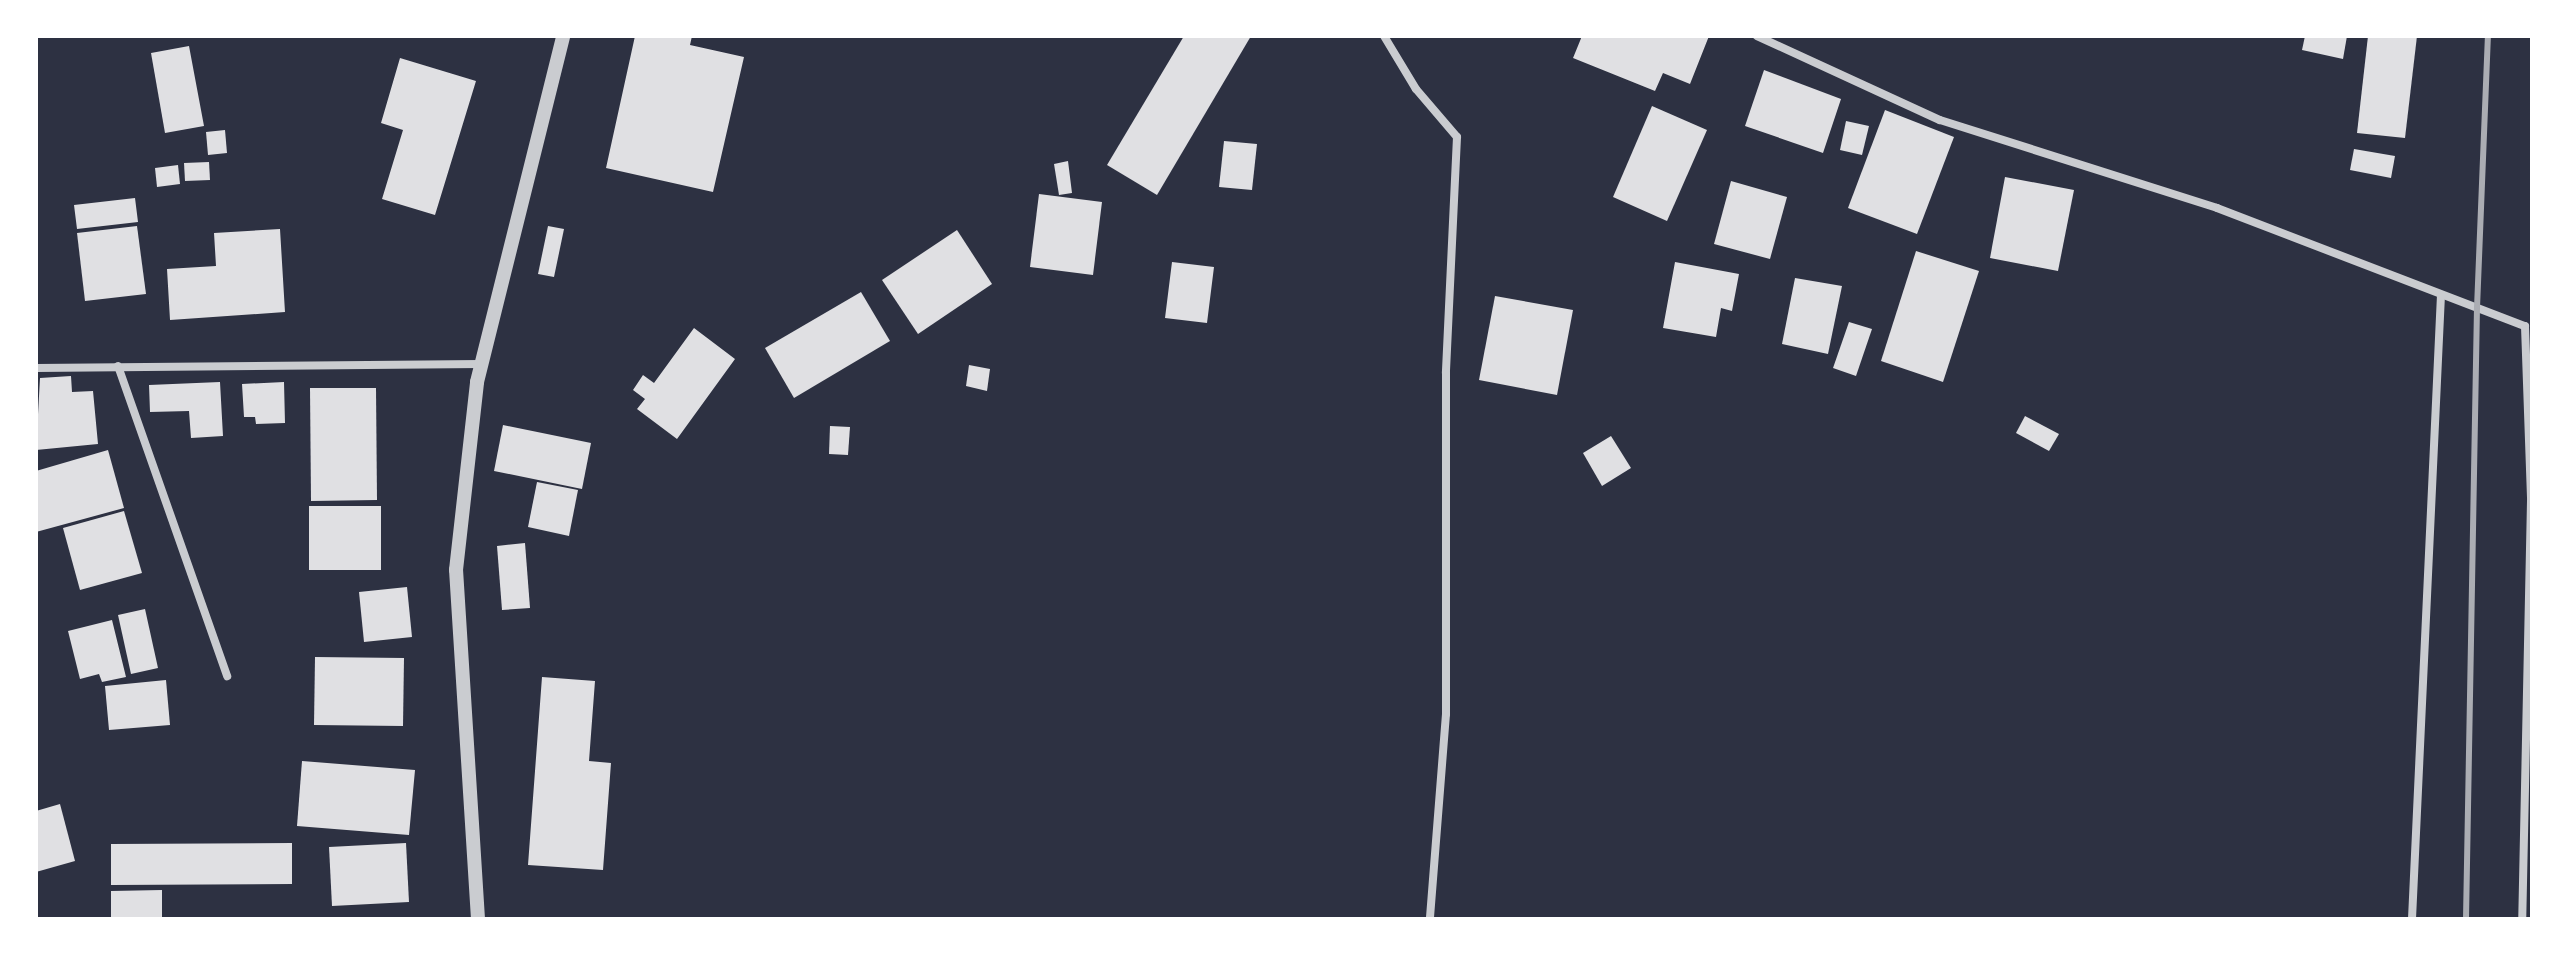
<!DOCTYPE html>
<html>
<head>
<meta charset="utf-8">
<style>
  body { margin:0 }
  #map { position:relative; width:2568px; height:955px; overflow:hidden; background:#2d3142; font-family:"DM Sans",sans-serif }
  div>[style] { position:absolute }
  [style*='--x'] { left:calc(var(--x)*1px); top:calc(var(--y)*1px); width:calc(var(--w)*1px); rotate:calc(var(--a)*1deg) }
  .building>* { inset:0; background:#e0e0e3 }
  .minor>* { height:8px; margin:-4px; padding:0 4px; transform-origin:4px; border-radius:4px; background:#caccd0 }
  .tertiary>* { height:14px; margin:-7px; padding:0 7px; transform-origin:7px; border-radius:7px; background:#caccd0 }
  .rail>* { height:6px; margin:-3px; padding:0 3px; transform-origin:3px; border-radius:3px; background:#abadb3 }
  span { translate:-50% -50%; white-space:nowrap; text-align:center; line-height:1.15; -webkit-text-stroke:8px #fff; paint-order:stroke }
  .frame { position:absolute; inset:0; border:38px solid #fff; pointer-events:none }
</style>
</head>
<body>
<div id="map">
  <div class="building">
    <i style="clip-path:polygon(635px 36px,692px 36px,690px 45px,744px 57px,713px 192px,606px 168px)"></i>
    <i style="clip-path:polygon(1184px 36px,1251px 36px,1157px 195px,1107px 165px)"></i>
    <i style="clip-path:polygon(1582px 36px,1709px 36px,1690px 84px,1663px 73px,1655px 91px,1573px 58px)"></i>
    <i style="clip-path:polygon(2305px 36px,2347px 36px,2343px 59px,2302px 50px)"></i>
    <i style="clip-path:polygon(2368px 36px,2417px 36px,2405px 138px,2357px 133px)"></i>
    <i style="clip-path:polygon(189px 46px,204px 126px,165px 133px,151px 53px)"></i>
    <i style="clip-path:polygon(400px 58px,476px 81px,435px 215px,382px 199px,403px 130px,381px 123px)"></i>
    <i style="clip-path:polygon(1764px 70px,1841px 99px,1823px 153px,1745px 126px)"></i>
    <i style="clip-path:polygon(1652px 106px,1707px 130px,1667px 221px,1613px 197px)"></i>
    <i style="clip-path:polygon(1885px 110px,1954px 137px,1917px 234px,1848px 208px)"></i>
    <i style="clip-path:polygon(1846px 121px,1869px 126px,1862px 155px,1840px 150px)"></i>
    <i style="clip-path:polygon(225px 130px,227px 153px,208px 155px,206px 132px)"></i>
    <i style="clip-path:polygon(1224px 141px,1257px 144px,1252px 190px,1219px 187px)"></i>
    <i style="clip-path:polygon(2354px 149px,2395px 156px,2391px 178px,2350px 170px)"></i>
    <i style="clip-path:polygon(1068px 161px,1072px 193px,1059px 195px,1054px 164px)"></i>
    <i style="clip-path:polygon(209px 162px,210px 180px,185px 181px,184px 163px)"></i>
    <i style="clip-path:polygon(178px 165px,180px 184px,157px 187px,155px 168px)"></i>
    <i style="clip-path:polygon(2005px 177px,2074px 190px,2058px 271px,1990px 258px)"></i>
    <i style="clip-path:polygon(1731px 181px,1787px 197px,1770px 259px,1714px 244px)"></i>
    <i style="clip-path:polygon(1039px 194px,1102px 202px,1093px 275px,1030px 267px)"></i>
    <i style="clip-path:polygon(135px 198px,138px 222px,77px 229px,74px 205px)"></i>
    <i style="clip-path:polygon(137px 226px,146px 294px,85px 301px,77px 233px)"></i>
    <i style="clip-path:polygon(548px 226px,564px 229px,554px 277px,538px 274px)"></i>
    <i style="clip-path:polygon(280px 229px,285px 312px,170px 320px,167px 269px,216px 266px,214px 233px)"></i>
    <i style="clip-path:polygon(957px 230px,992px 284px,918px 334px,882px 280px)"></i>
    <i style="clip-path:polygon(1916px 251px,1979px 271px,1943px 382px,1881px 361px)"></i>
    <i style="clip-path:polygon(1172px 262px,1214px 267px,1207px 323px,1165px 318px)"></i>
    <i style="clip-path:polygon(1675px 262px,1739px 274px,1732px 311px,1721px 308px,1716px 337px,1663px 328px)"></i>
    <i style="clip-path:polygon(1795px 278px,1842px 286px,1828px 354px,1782px 344px)"></i>
    <i style="clip-path:polygon(861px 292px,890px 341px,794px 398px,765px 348px)"></i>
    <i style="clip-path:polygon(1495px 296px,1573px 310px,1557px 395px,1479px 380px)"></i>
    <i style="clip-path:polygon(1849px 322px,1872px 329px,1856px 376px,1833px 368px)"></i>
    <i style="clip-path:polygon(694px 328px,735px 359px,677px 439px,637px 409px,645px 399px,633px 390px,643px 375px,654px 383px)"></i>
    <i style="clip-path:polygon(969px 365px,990px 369px,987px 391px,966px 386px)"></i>
    <i style="clip-path:polygon(71px 376px,72px 392px,93px 391px,98px 444px,36px 450px,40px 378px)"></i>
    <i style="clip-path:polygon(220px 382px,223px 436px,191px 438px,189px 411px,150px 412px,149px 385px)"></i>
    <i style="clip-path:polygon(284px 382px,285px 423px,256px 424px,255px 417px,244px 417px,242px 384px)"></i>
    <i style="clip-path:polygon(310px 388px,376px 388px,377px 500px,311px 501px)"></i>
    <i style="clip-path:polygon(2025px 416px,2059px 434px,2049px 451px,2016px 433px)"></i>
    <i style="clip-path:polygon(503px 425px,591px 443px,582px 489px,494px 471px)"></i>
    <i style="clip-path:polygon(830px 426px,850px 427px,848px 455px,829px 454px)"></i>
    <i style="clip-path:polygon(1611px 436px,1631px 468px,1602px 486px,1583px 453px)"></i>
    <i style="clip-path:polygon(108px 450px,124px 508px,36px 532px,36px 471px)"></i>
    <i style="clip-path:polygon(537px 482px,578px 490px,569px 536px,528px 527px)"></i>
    <i style="clip-path:polygon(309px 506px,381px 506px,381px 570px,309px 570px)"></i>
    <i style="clip-path:polygon(124px 511px,142px 573px,80px 590px,63px 528px)"></i>
    <i style="clip-path:polygon(525px 543px,530px 608px,502px 610px,497px 546px)"></i>
    <i style="clip-path:polygon(407px 587px,412px 637px,364px 642px,359px 592px)"></i>
    <i style="clip-path:polygon(145px 609px,158px 668px,131px 674px,118px 615px)"></i>
    <i style="clip-path:polygon(112px 620px,126px 677px,102px 682px,99px 674px,80px 679px,68px 631px)"></i>
    <i style="clip-path:polygon(315px 657px,404px 658px,403px 726px,314px 725px)"></i>
    <i style="clip-path:polygon(542px 677px,595px 681px,589px 761px,611px 763px,603px 870px,528px 865px)"></i>
    <i style="clip-path:polygon(166px 680px,170px 725px,109px 730px,105px 686px)"></i>
    <i style="clip-path:polygon(302px 761px,415px 770px,409px 835px,297px 826px)"></i>
    <i style="clip-path:polygon(60px 804px,75px 861px,36px 872px,36px 811px)"></i>
    <i style="clip-path:polygon(292px 843px,292px 884px,111px 885px,111px 844px)"></i>
    <i style="clip-path:polygon(406px 843px,409px 902px,332px 906px,329px 847px)"></i>
    <i style="clip-path:polygon(162px 890px,162px 919px,111px 919px,111px 891px)"></i>
  </div>
  <div class="minor">
    <i style="--x:1384;--y:36;--w:62;--a:58.9"></i>
    <i style="--x:1416;--y:89;--w:63;--a:49.5"></i>
    <i style="--x:1457;--y:137;--w:236;--a:92.7"></i>
    <i style="--x:1446;--y:373;--w:341;--a:90"></i>
    <i style="--x:1446;--y:714;--w:206;--a:94.5"></i>
    <i style="--x:1757;--y:36;--w:201;--a:24.7"></i>
    <i style="--x:1940;--y:120;--w:291;--a:17.6"></i>
    <i style="--x:2217;--y:208;--w:330;--a:21"></i>
    <i style="--x:2525;--y:326;--w:175;--a:88"></i>
    <i style="--x:2531;--y:501;--w:418;--a:91.2"></i>
    <i style="--x:118;--y:366;--w:329;--a:70.6"></i>
    <i style="--x:36;--y:368;--w:445;--a:-0.5"></i>
    <i style="--x:2412;--y:919;--w:625;--a:-87.34"></i>
  </div>
  <div class="tertiary">
    <i style="--x:478;--y:919;--w:350;--a:-93.6"></i>
    <i style="--x:456;--y:570;--w:189;--a:-83.6"></i>
    <i style="--x:477;--y:382;--w:357;--a:-76"></i>
  </div>
  <div class="rail">
    <i style="--x:2466;--y:919;--w:611;--a:-88.97"></i>
    <i style="--x:2477;--y:308;--w:272;--a:-87.7"></i>
  </div>
  <div class="frame"></div>
</div>
</body>
</html>
